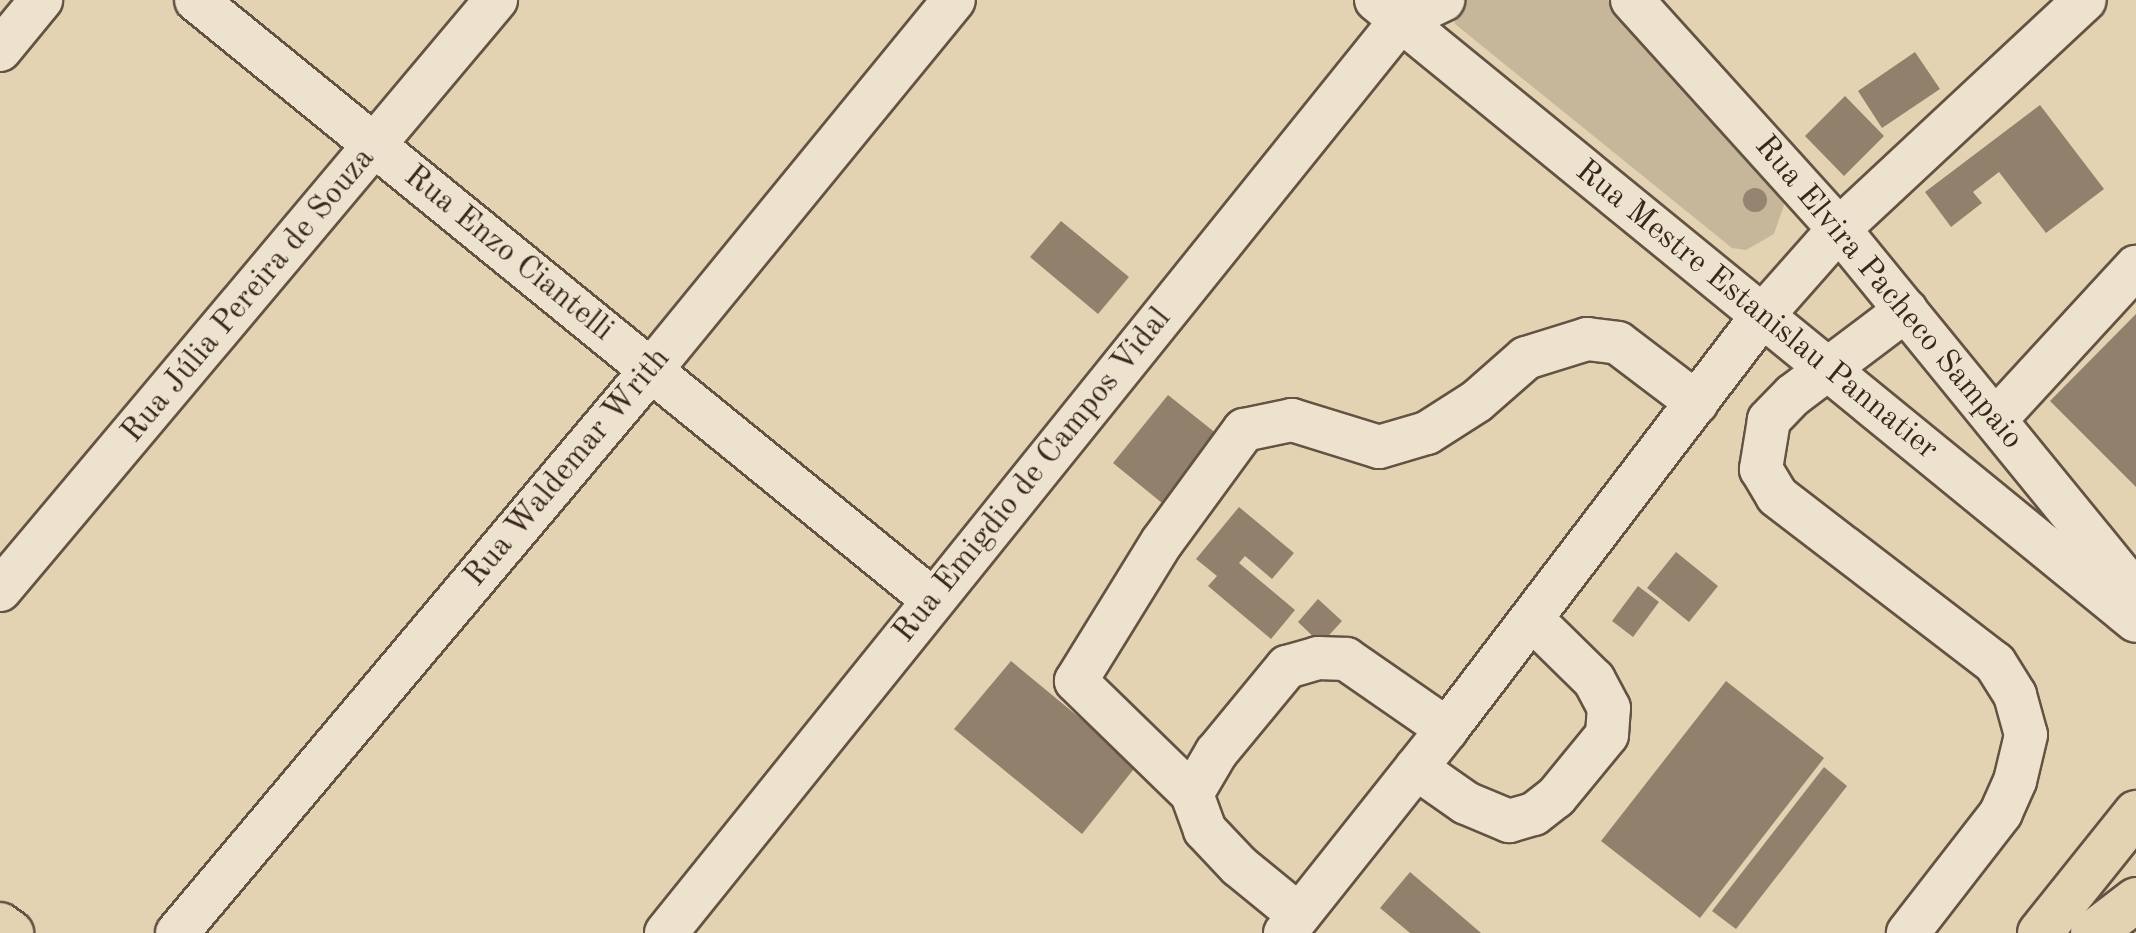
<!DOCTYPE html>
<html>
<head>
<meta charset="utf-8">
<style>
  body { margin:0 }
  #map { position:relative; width:2136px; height:933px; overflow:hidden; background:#e3d3b3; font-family:"Old Standard TT",serif }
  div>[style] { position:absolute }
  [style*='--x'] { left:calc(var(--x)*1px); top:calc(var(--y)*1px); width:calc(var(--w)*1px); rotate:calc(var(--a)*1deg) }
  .green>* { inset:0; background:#c6b69a }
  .building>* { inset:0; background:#91806b }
  .roads { filter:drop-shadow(2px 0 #645243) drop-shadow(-2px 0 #645243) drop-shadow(0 2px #645243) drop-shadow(0 -2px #645243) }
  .minor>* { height:42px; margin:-21px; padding:0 21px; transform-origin:21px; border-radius:21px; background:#ede2ce }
  .major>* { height:44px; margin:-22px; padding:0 22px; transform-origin:22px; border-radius:22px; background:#e3d3b3 }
  .trees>* { width:24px; height:24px; margin:-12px; border-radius:50%; background:#95846f }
  span { translate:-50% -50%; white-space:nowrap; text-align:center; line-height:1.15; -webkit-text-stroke:7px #ede2ce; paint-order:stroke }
  .street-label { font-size:32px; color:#39271e }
</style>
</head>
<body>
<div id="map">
  <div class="green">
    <i style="clip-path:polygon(1467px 0,1608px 0,1781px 191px,1784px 205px,1774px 234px,1746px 250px,1732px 248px,1455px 24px,1454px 14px)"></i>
  </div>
  <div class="building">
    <i style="clip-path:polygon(1915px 52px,1940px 89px,1882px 128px,1858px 91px)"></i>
    <i style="clip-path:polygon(1845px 96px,1884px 136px,1844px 176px,1805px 136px)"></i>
    <i style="clip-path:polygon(2040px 105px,2104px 189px,2046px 233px,1999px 172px,1973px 192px,1982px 203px,1951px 227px,1925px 192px)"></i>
    <i style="clip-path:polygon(1061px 221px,1129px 277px,1098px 314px,1030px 257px)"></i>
    <i style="clip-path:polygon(2136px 314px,2136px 487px,2050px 401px)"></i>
    <i style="clip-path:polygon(1168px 395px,1217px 434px,1162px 503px,1113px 463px)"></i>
    <i style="clip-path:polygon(1239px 507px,1294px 553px,1272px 579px,1245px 556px,1239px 563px,1295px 610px,1271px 639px,1208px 586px,1217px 576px,1196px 559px)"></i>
    <i style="clip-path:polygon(1676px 552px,1718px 586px,1689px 622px,1647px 588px)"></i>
    <i style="clip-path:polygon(1638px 586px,1659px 602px,1633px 637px,1612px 621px)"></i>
    <i style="clip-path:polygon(1318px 599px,1342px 621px,1321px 644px,1298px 622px)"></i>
    <i style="clip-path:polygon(1011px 661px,1137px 765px,1082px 834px,954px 729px)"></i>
    <i style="clip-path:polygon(1726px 681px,1824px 758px,1700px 918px,1601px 841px)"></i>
    <i style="clip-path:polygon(1824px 767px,1847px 786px,1736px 929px,1712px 911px)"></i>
    <i style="clip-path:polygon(1410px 872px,1481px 933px,1410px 933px,1380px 908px)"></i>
  </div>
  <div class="roads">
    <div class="minor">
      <i style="--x:196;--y:0;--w:950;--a:39.15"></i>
      <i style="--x:1376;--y:0;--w:981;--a:39.25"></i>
      <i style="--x:1632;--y:0;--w:309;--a:47.9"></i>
      <i style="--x:1839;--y:229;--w:470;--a:50.8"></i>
      <i style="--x:0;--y:50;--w:65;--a:-50.6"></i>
      <i style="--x:1906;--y:310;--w:141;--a:143"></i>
      <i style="--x:1793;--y:395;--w:35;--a:134"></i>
      <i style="--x:1769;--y:420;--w:50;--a:99.3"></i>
      <i style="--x:1761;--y:469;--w:31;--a:59"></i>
      <i style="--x:1777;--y:496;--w:275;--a:37.5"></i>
      <i style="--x:1995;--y:663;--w:38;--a:58"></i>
      <i style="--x:2015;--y:695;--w:41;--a:74.6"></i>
      <i style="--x:2026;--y:735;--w:47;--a:103.4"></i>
      <i style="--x:2015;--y:781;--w:35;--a:114"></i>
      <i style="--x:2001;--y:813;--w:152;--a:127.8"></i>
      <i style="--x:1996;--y:419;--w:207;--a:-47.4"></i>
      <i style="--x:0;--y:590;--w:771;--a:-49.95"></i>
      <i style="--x:1416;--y:768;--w:61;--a:35"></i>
      <i style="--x:1466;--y:803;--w:47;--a:22.7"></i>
      <i style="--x:1509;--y:821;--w:26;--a:-16"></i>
      <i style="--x:1534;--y:814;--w:28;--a:-38"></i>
      <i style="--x:1556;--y:797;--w:80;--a:-50.6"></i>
      <i style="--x:1607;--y:735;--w:27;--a:-86"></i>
      <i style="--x:1609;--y:708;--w:32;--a:-118"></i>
      <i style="--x:1594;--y:680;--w:87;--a:-135.5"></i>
      <i style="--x:1192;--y:794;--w:162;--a:-135.8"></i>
      <i style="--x:1076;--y:681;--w:163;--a:-58.3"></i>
      <i style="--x:1162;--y:542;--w:139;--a:-53.8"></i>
      <i style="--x:1244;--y:430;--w:49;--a:-11.8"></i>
      <i style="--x:1292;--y:420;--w:91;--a:17.2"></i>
      <i style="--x:1379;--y:447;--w:50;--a:-16.3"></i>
      <i style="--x:1427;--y:433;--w:59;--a:-32.6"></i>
      <i style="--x:1477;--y:401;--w:65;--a:-41.3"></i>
      <i style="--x:1526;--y:358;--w:64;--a:-17.3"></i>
      <i style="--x:1587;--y:339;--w:31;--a:7"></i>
      <i style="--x:1618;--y:343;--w:99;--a:37.2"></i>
      <i style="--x:1299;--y:915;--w:77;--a:-140.8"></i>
      <i style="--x:1239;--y:866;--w:50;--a:-133.4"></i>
      <i style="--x:1205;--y:830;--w:38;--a:-110"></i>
      <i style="--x:1192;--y:794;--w:48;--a:-59.7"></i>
      <i style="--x:1216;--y:753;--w:112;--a:-50.5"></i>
      <i style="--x:1287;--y:667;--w:32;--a:-16"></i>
      <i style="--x:1318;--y:658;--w:28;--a:2"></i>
      <i style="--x:1346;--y:659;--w:123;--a:34.7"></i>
      <i style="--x:177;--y:933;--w:736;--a:-49.91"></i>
      <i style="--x:651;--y:370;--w:478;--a:-50.7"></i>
      <i style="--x:666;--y:933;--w:1172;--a:-51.16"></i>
      <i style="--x:1401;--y:20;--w:47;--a:-25.5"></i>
      <i style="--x:1285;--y:933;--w:260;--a:-51.5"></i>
      <i style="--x:1447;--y:729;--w:519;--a:-52.67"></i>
      <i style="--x:1762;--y:316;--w:116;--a:-48.5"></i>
      <i style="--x:1839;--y:229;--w:336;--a:-43"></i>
    </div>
    <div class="major">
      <i style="--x:0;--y:925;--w:14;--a:36"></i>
      <i style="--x:2040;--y:933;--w:154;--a:-51.3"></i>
      <i style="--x:2093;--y:933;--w:54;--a:-37.5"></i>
    </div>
  </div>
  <div class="trees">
    <i style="left:1755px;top:200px"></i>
  </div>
  <div class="street-label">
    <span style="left:508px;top:254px;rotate:39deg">Rua Enzo Ciantelli</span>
    <span style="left:1888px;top:293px;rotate:50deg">Rua Elvira Pacheco Sampaio</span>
    <span style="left:249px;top:296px;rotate:-50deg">Rua Júlia Pereira de Souza</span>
    <span style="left:1756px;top:311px;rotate:39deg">Rua Mestre Estanislau Pannatier</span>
    <span style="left:568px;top:468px;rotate:-50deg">Rua Waldemar Writh</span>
    <span style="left:1033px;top:476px;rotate:-51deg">Rua Emigdio de Campos Vidal</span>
  </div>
</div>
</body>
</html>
